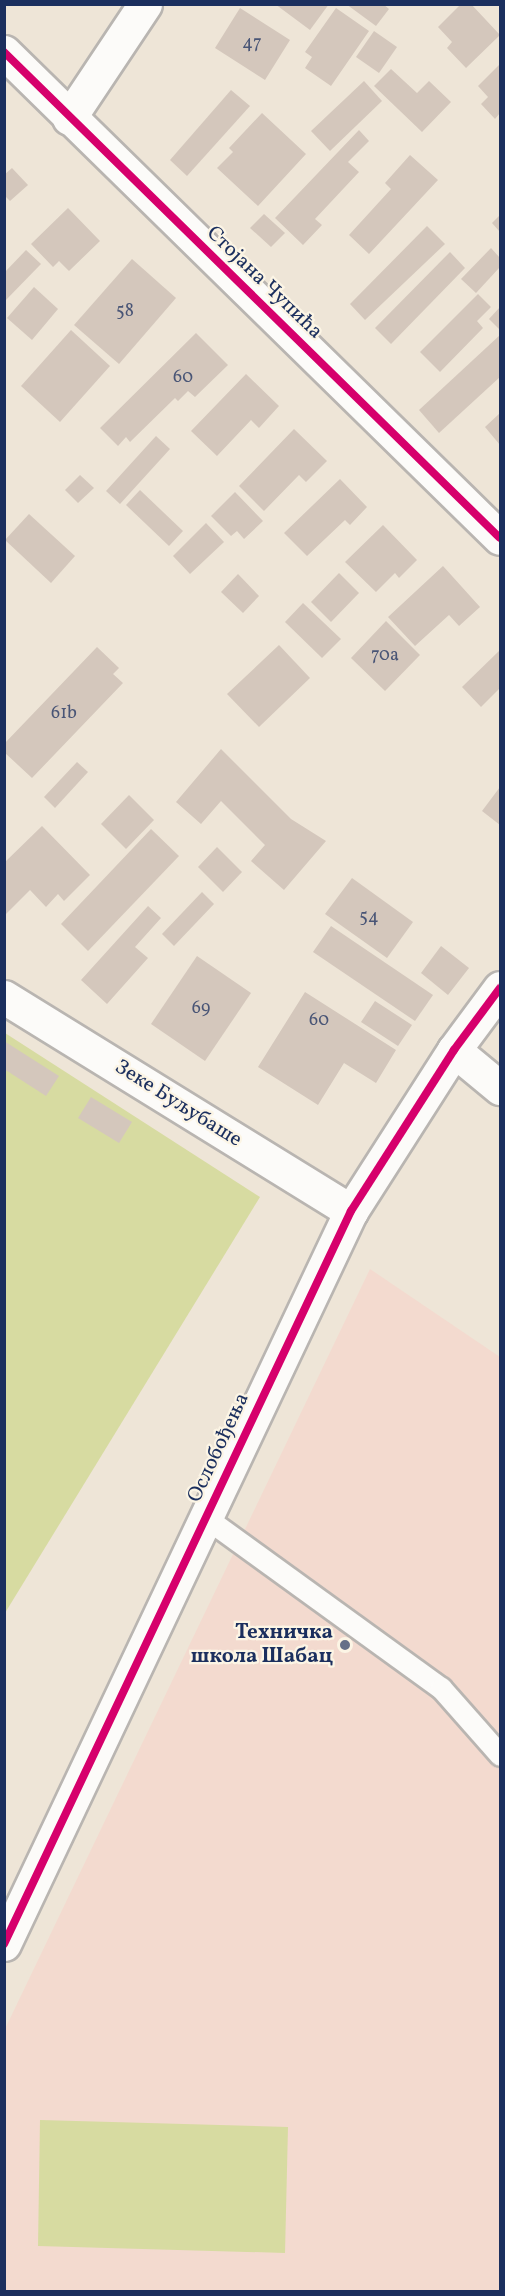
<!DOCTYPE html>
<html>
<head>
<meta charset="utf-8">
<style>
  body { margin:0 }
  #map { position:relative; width:505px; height:2296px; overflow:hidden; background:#eee5d7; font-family:Vollkorn,serif }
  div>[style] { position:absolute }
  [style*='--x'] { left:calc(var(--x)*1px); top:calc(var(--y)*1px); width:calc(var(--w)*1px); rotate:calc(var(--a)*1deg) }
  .built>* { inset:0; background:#f3dacf }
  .green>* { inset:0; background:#d7dba1 }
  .building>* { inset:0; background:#d4c7bc }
  .roads { filter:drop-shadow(2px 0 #b9b5b1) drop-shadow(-2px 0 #b9b5b1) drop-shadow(0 2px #b9b5b1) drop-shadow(0 -2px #b9b5b1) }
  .lane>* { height:21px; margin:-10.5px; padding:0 10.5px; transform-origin:10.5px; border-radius:10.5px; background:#fcfbf9 }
  .street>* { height:33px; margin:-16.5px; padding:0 16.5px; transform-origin:16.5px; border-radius:16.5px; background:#fcfbf9 }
  .cycleway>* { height:8px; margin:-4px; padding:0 4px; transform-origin:4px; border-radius:4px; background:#d6006c }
  .dots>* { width:16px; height:16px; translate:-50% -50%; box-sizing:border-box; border:3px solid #fcf5e5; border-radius:50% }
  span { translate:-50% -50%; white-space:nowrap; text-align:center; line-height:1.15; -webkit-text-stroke:4.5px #fcf5e5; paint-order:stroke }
  .number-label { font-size:18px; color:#495576 }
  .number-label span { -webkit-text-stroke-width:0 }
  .street-label { font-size:21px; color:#1b2f5e }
  .poi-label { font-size:21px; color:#1b2f5e; font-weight:700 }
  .right { translate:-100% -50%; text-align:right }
  .frame { position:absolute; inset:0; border:6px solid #1b2f5e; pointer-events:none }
</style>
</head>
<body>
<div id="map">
  <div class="built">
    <i style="clip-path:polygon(370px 1269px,500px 1357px,500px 2291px,5px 2291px,4px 2031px)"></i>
  </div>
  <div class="green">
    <i style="clip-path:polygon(5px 1033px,260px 1197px,5px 1613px)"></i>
    <i style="clip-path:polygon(40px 2120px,288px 2127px,285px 2253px,38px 2246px)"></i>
  </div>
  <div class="building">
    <i style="clip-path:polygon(275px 4px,329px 4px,310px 30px)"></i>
    <i style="clip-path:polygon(346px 4px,383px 4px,389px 9px,376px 26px)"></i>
    <i style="clip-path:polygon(461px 4px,471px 4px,500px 35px,466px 68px,447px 48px,452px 42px,438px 27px)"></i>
    <i style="clip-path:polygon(240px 8px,290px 40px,265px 80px,215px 48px)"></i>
    <i style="clip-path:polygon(336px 8px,369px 31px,331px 86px,305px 68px,312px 57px,305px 52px)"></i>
    <i style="clip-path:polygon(374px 31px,397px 47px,379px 73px,356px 57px)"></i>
    <i style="clip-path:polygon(500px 64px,500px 113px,495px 119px,481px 104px,488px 97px,478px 86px)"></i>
    <i style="clip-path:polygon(391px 69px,417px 93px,429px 81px,451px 102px,422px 132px,374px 86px)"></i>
    <i style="clip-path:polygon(364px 81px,382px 101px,330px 151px,311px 131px)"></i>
    <i style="clip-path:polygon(231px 90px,250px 106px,187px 176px,170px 160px)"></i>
    <i style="clip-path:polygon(262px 113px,306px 154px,258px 206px,217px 168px,233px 152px,229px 148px)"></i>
    <i style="clip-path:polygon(359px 130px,369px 141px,348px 162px,359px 172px,315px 219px,322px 225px,303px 245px,275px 218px)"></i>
    <i style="clip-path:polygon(410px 155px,438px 180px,369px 254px,349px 235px,391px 189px,385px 183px)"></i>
    <i style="clip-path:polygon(12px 168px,28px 185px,10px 201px,4px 195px,4px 175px)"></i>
    <i style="clip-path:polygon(68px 208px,100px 241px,69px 271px,59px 261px,53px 267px,31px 244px)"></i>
    <i style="clip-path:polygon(264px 214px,285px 233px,271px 247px,250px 228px)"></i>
    <i style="clip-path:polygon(500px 215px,500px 232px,492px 223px)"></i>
    <i style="clip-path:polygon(427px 226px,445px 244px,365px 320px,350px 304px)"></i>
    <i style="clip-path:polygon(491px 248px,500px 258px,500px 267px,476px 293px,461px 279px)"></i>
    <i style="clip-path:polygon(26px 250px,41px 264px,4px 302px,4px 273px)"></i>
    <i style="clip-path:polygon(450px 252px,465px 268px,391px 344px,375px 328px)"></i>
    <i style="clip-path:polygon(132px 259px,176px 298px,119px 364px,74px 325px)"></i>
    <i style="clip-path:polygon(34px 287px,58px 309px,32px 340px,7px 318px)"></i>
    <i style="clip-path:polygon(478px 294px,491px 307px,477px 321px,483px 328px,440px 372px,420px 352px)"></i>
    <i style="clip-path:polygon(500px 307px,500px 330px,489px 319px)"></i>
    <i style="clip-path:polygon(71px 330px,110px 366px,60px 422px,21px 386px)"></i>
    <i style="clip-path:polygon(196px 333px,228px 365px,195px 397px,188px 391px,178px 401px,175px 398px,130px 442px,126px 437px,118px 446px,100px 428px)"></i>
    <i style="clip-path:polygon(500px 335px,500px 377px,439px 433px,419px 410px)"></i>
    <i style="clip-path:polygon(246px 374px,279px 406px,259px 428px,251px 420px,217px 456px,191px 431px)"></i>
    <i style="clip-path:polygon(500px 413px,500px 445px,485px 427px)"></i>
    <i style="clip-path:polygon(294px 429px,327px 461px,306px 482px,299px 475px,264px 511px,239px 486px)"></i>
    <i style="clip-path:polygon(156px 436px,170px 449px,120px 504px,106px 491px)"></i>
    <i style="clip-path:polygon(80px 475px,94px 488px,78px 503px,65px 490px)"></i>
    <i style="clip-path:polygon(340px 479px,367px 507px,350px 525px,345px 520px,307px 556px,284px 533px)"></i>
    <i style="clip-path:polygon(140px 490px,183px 531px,169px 546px,126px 505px)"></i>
    <i style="clip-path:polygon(235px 492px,263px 521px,244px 539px,237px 531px,231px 536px,211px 516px)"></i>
    <i style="clip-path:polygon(29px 514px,75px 556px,51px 583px,5px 540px)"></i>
    <i style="clip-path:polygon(206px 523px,224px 542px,190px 574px,173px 556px)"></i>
    <i style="clip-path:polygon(383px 525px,417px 560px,399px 578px,395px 573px,376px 592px,345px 562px)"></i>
    <i style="clip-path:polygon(443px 566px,480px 607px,459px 626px,449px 615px,415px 646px,388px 617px)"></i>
    <i style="clip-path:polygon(339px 573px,359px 593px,331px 622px,311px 602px)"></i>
    <i style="clip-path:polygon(238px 574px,259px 596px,243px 613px,221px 592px)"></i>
    <i style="clip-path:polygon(303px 603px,341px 639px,322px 658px,285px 622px)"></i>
    <i style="clip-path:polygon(386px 621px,420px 655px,385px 691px,351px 658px)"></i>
    <i style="clip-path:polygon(279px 645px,310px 678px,259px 727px,227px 694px)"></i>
    <i style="clip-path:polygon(97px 647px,119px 668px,113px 674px,123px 683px,32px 778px,4px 752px,4px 744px)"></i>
    <i style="clip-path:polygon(500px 650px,500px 688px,481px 707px,462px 687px)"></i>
    <i style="clip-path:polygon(221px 749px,291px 819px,326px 841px,284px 890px,251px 861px,265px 845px,221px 801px,201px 824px,176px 802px)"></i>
    <i style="clip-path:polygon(77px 762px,88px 772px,55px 808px,44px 797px)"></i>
    <i style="clip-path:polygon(500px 787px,500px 825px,482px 811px)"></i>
    <i style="clip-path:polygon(129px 795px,154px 820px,126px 849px,101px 824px)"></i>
    <i style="clip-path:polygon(42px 826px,90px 875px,64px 901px,58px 894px,46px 907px,30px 890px,4px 916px,4px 863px)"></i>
    <i style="clip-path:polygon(151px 829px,179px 856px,88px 951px,61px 924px)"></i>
    <i style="clip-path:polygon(217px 847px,242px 872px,223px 892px,198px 867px)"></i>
    <i style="clip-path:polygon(352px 878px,413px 922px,387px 958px,325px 914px)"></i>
    <i style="clip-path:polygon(202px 892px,214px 904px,174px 946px,162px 934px)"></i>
    <i style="clip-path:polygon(148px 906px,161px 918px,135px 947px,148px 958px,107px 1004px,81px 980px)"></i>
    <i style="clip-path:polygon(331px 926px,433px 995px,415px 1021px,313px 952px)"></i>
    <i style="clip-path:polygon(441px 946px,469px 968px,448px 995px,421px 973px)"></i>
    <i style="clip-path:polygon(197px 956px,251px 993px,205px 1061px,151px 1024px)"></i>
    <i style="clip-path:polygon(305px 992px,396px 1050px,376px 1083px,344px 1063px,318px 1105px,258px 1067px)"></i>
    <i style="clip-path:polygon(375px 1001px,412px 1025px,398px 1046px,361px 1022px)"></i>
    <i style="clip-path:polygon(4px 1041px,59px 1076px,46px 1096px,4px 1069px)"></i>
    <i style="clip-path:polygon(91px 1097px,132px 1122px,119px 1143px,78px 1118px)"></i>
  </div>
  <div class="roads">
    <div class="lane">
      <i style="--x:206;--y:1518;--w:290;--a:35.9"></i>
      <i style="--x:441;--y:1688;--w:89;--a:48.6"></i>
    </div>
    <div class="street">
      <i style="--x:4;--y:52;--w:694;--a:44.42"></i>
      <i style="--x:69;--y:118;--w:137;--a:-56.3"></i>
      <i style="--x:4;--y:997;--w:408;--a:31.7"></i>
      <i style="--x:454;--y:1050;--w:60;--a:39.6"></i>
      <i style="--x:4;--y:1944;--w:811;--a:-64.67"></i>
      <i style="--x:351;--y:1211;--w:191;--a:-57.4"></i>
      <i style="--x:454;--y:1050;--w:77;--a:-53.4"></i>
    </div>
  </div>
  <div class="cycleway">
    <i style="--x:4;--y:52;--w:694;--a:44.42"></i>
    <i style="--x:4;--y:1944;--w:811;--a:-64.67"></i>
    <i style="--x:351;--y:1211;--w:191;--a:-57.4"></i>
    <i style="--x:454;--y:1050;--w:77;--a:-53.4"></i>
  </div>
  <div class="dots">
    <i style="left:345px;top:1645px;background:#656f88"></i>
  </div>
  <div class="number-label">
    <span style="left:252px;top:44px">47</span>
    <span style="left:125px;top:312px">58</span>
    <span style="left:183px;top:378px">60</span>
    <span style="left:385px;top:656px">70a</span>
    <span style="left:64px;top:714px">61b</span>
    <span style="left:369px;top:918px">54</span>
    <span style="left:201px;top:1009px">69</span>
    <span style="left:319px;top:1021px">60</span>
  </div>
  <div class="street-label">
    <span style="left:264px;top:283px;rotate:44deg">Стојана Чупића</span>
    <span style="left:178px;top:1104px;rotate:32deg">Зеке Буљубаше</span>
    <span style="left:219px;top:1448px;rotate:-65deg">Ослобођења</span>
  </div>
  <div class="poi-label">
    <span class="right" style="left:333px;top:1645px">Техничка<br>школа Шабац</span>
  </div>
  <div class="frame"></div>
</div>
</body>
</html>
